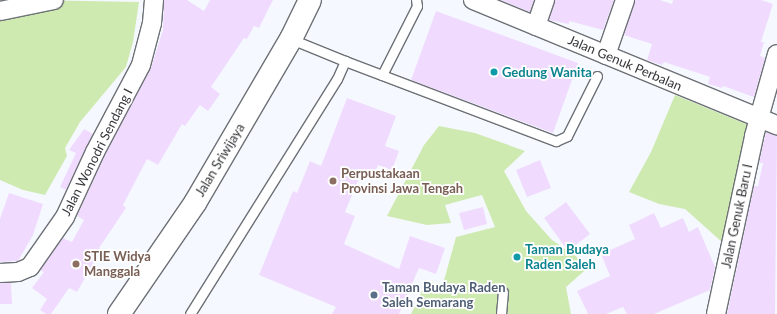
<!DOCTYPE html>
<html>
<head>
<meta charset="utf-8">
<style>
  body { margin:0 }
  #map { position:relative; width:777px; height:314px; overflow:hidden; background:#f5f9ff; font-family:Lato,sans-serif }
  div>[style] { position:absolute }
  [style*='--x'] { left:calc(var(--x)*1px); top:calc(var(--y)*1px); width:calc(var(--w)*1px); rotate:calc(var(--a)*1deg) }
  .green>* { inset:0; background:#cfeab1 }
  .building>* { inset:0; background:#f0dbff }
  .roads { filter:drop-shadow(1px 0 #6d7176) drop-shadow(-1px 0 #6d7176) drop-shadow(0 1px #6d7176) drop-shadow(0 -1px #6d7176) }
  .service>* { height:9px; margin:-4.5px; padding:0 4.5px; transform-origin:4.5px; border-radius:4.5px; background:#fff }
  .minor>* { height:18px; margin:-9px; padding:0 9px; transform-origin:9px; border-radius:9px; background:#fff }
  .secondary>* { height:22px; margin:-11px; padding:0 11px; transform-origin:11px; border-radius:11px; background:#fff }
  .dots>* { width:11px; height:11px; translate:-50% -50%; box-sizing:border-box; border:2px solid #fff; border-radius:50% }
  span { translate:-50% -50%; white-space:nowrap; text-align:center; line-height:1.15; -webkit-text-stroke:3.5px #fff; paint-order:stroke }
  .street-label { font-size:13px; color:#343538 }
  .culture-label { font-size:13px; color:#0d838f; font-weight:700 }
  .left { translate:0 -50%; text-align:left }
  .education-label { font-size:13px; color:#785e54; font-weight:700 }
  .service-label { font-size:13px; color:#4e5e75; font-weight:700 }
</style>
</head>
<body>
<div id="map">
  <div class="green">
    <i style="clip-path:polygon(32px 0,139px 2px,133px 42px,126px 67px,80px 122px,65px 148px,67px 156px,45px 195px,23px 190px,0 180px,0 16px)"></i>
    <i style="clip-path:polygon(675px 95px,751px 126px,734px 184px,723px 243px,685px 209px,659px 204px,629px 192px,651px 152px)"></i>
    <i style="clip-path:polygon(439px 126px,475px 133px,525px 151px,504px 171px,526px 211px,552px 240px,590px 266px,566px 287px,571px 314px,411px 314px,426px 282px,443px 284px,456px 237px,495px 227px,482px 195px,445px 205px,451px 223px,427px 225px,387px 216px,424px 145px)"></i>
  </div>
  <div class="building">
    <i style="clip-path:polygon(164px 0,187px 0,204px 11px,210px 0,273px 0,259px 28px,254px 26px,247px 39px,244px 38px,211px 87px,220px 94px,208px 111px,200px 105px,185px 126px,182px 124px,158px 165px,147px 159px,123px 205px,126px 208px,99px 248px,101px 250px,77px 292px,69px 288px,51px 314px,46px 314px,40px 310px,47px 299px,32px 288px,44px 272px,40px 270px,63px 238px,72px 242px,84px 220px,77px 216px,104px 157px,151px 68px,163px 30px)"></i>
    <i style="clip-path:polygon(501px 0,534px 0,530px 12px)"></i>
    <i style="clip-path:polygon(555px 0,614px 0,603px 30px,569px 21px,569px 24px,549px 20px)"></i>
    <i style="clip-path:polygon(635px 0,660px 0,672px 4px,673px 0,761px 0,773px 4px,761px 42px,764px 42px,760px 56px,765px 58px,754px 97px,723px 86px,722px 88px,708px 84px,710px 77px,664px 62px,662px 65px,647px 60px,652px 44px,624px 35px)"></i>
    <i style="clip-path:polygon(436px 11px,578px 63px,553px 133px,411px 80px)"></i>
    <i style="clip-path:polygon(347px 98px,396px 116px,385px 146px,399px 151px,392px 170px,378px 165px,374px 175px,362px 171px,345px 212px,355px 216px,344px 244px,399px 269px,410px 236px,445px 248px,436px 274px,419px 268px,399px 314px,332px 314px,336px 307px,259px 275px,293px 191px,297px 193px,310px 161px,321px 166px)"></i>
    <i style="clip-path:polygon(84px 129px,93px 134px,66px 190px,60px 187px,76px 153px,69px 150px)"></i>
    <i style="clip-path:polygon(766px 132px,777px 135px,775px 314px,727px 314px,754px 186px,758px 186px,763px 163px,759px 163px)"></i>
    <i style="clip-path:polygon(540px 160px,551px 188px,527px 197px,516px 170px)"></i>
    <i style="clip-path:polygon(9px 193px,43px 204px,33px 235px,18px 261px,0 262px,0 219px)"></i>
    <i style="clip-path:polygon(566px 202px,590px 234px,568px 251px,544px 218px)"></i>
    <i style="clip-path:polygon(483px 207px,487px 224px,464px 230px,459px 213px)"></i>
    <i style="clip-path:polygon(654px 213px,661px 228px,683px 218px,689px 232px,698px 227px,715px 267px,710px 290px,654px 314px,627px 314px,623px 307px,606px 314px,588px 314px,577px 291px,610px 276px,601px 254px,635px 239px,629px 225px)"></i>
    <i style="clip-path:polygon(0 283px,11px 283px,12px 304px,0 304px)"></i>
  </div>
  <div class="roads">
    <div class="service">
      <i style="--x:345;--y:61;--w:226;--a:20.8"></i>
      <i style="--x:556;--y:141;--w:12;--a:-24"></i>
      <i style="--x:567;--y:136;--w:67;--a:-63.4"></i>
      <i style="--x:382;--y:75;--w:77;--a:-63.1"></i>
      <i style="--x:417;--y:6;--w:6;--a:-99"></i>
      <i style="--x:190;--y:314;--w:277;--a:-58"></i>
      <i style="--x:337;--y:79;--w:20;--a:-66"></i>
      <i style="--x:345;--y:61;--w:58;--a:-157.8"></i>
      <i style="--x:501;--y:314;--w:22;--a:-85"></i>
    </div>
    <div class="minor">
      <i style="--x:473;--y:0;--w:329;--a:22.4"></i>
      <i style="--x:0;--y:11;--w:55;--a:-11.5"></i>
      <i style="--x:536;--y:26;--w:28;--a:-71"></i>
      <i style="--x:606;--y:55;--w:58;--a:-70.9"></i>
      <i style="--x:0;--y:273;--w:18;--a:-3"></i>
      <i style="--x:18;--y:272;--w:13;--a:-23"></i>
      <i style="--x:30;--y:267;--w:61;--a:-55"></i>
      <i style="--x:65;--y:217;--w:72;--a:-65.2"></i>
      <i style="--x:95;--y:152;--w:98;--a:-62.1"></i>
      <i style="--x:141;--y:65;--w:43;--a:-75.3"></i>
      <i style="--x:152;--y:23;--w:23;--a:-85"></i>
      <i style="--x:716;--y:314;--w:182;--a:-77.9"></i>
      <i style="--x:754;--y:136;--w:85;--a:-74.3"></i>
    </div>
    <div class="secondary">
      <i style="--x:119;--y:314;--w:135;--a:-55.6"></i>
      <i style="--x:195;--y:203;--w:190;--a:-59.7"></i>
      <i style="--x:291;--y:39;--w:43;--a:-64"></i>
    </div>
  </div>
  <div class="dots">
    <i style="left:494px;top:72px;background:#0f9aa8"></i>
    <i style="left:333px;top:181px;background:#8d6e63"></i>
    <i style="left:517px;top:257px;background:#0f9aa8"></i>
    <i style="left:76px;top:264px;background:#8d6e63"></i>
    <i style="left:374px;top:295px;background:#5c6f8a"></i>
  </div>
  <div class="street-label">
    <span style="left:625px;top:63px;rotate:23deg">Jalan Genuk Perbalan</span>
    <span style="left:97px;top:152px;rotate:-63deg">Jalan Wonodri Sendang I</span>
    <span style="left:220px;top:160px;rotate:-59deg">Jalan Sriwijaya</span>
    <span style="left:737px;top:216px;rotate:-78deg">Jalan Genuk Baru I</span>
  </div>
  <div class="culture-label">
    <span class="left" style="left:502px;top:72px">Gedung Wanita</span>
    <span class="left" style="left:525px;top:257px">Taman Budaya<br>Raden Saleh</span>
  </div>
  <div class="education-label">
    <span class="left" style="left:341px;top:181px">Perpustakaan<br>Provinsi Jawa Tengah</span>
    <span class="left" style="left:84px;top:264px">STIE Widya<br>Manggala</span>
  </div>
  <div class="service-label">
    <span class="left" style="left:382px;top:295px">Taman Budaya Raden<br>Saleh Semarang</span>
  </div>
</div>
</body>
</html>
